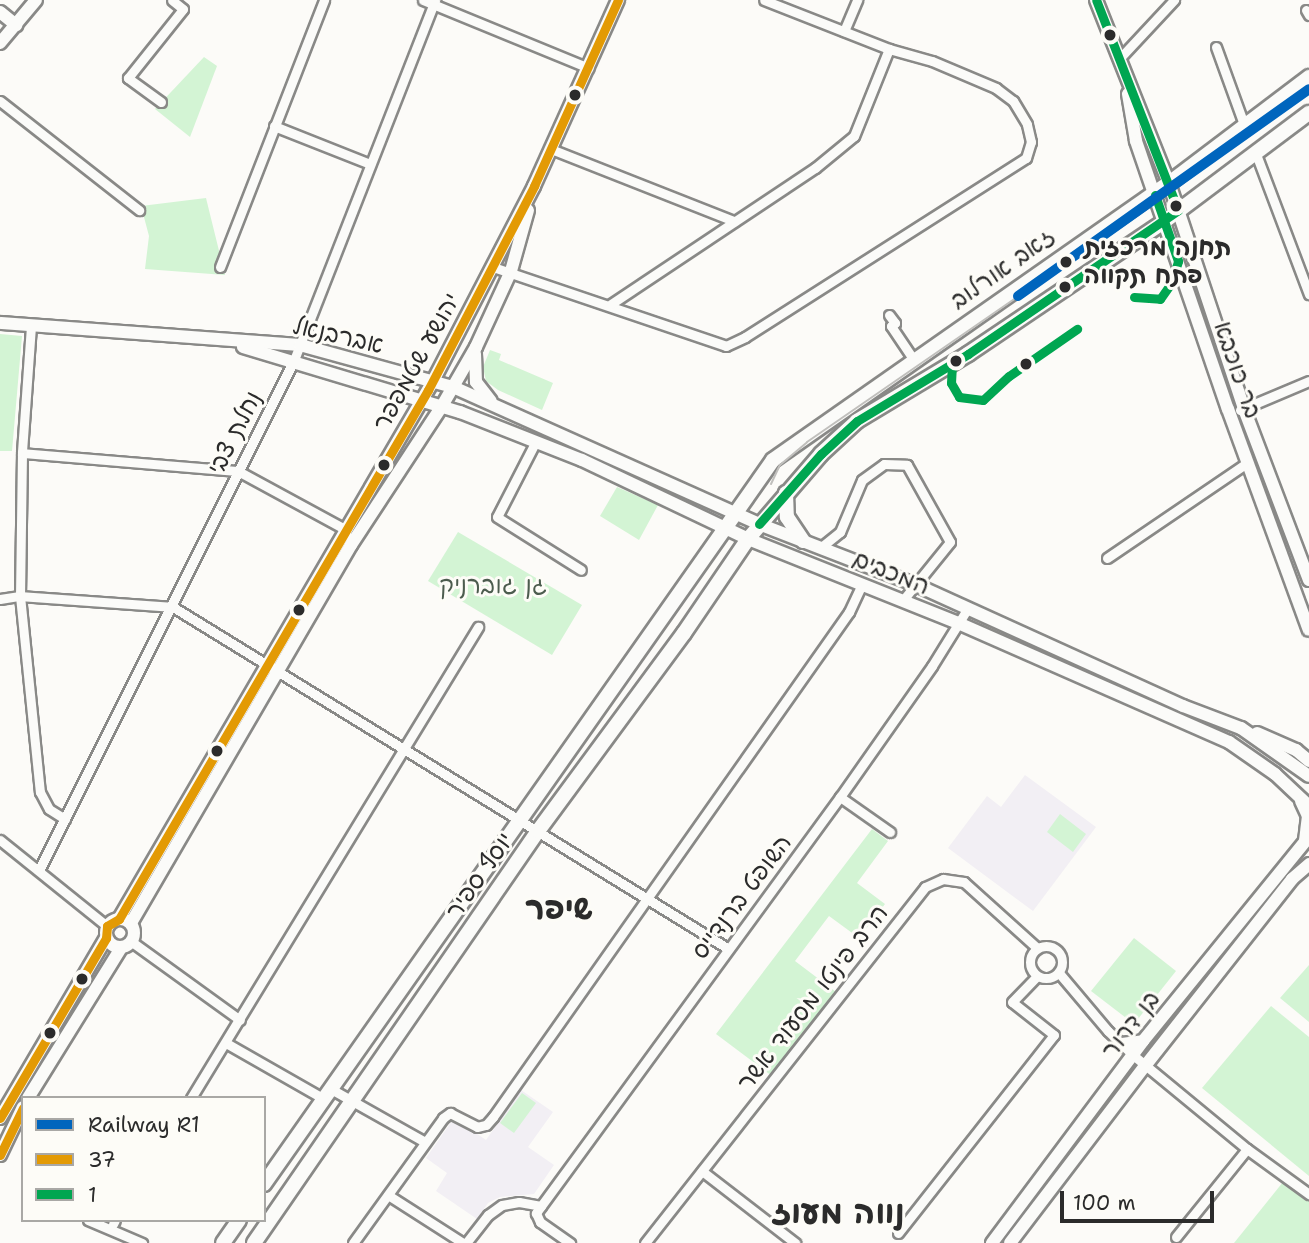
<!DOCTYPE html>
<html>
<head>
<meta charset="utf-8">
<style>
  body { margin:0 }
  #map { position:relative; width:1309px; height:1243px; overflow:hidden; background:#fcfbf8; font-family:"Shantell Sans","Playpen Sans Hebrew",sans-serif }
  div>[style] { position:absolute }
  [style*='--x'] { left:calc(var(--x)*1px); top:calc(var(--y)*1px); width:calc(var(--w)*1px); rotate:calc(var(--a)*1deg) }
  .built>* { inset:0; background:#f2eff4 }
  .green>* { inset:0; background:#d3f4d4 }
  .roads { filter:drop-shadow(2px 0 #898987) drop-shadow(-2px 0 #898987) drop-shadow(0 2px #898987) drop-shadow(0 -2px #898987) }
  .street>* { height:9px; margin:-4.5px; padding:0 4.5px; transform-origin:4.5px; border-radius:4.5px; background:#fbfbf9 }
  .street>.ring { margin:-4.5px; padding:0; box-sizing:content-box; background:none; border:9px solid #fbfbf9; border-radius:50% }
  .secondary>* { height:12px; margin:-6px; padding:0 6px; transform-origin:6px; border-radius:6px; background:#fbfbf9 }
  .secondary>.ring { margin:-6px; padding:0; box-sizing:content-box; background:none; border:12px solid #fbfbf9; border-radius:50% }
  .primary>* { height:14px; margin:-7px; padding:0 7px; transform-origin:7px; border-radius:7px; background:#fbfbf9 }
  .tram>* { height:2px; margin:-1px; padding:0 1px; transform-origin:1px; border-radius:1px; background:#c0bfbc }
  .bus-1>* { height:9px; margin:-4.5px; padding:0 4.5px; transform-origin:4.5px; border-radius:4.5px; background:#e39a04 }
  .bus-2>* { height:9px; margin:-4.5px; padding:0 4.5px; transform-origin:4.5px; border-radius:4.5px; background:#00a651 }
  .rail-1>* { height:10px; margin:-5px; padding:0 5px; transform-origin:5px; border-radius:5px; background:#0065bd }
  .dots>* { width:19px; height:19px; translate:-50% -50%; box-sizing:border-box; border:4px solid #fdfcf7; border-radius:50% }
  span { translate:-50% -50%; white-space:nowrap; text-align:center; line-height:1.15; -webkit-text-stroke:6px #fdfcf7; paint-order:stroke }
  .stop-label { font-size:24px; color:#2b2b2b; font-weight:700 }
  .left { translate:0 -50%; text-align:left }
  .street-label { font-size:24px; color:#2b2b2b }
  .park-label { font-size:24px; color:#4c5c4e }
  .district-label { font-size:32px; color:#2b2b2b; font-weight:700 }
  .legend { position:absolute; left:21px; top:1096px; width:245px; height:126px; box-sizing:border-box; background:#fdfcf7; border:2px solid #a9a8a5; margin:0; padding:9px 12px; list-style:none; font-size:21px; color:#2b2b2b }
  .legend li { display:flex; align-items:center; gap:14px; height:35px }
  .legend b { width:35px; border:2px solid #a9a8a5 }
  .scale { position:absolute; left:1060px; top:1191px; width:154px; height:32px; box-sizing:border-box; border:4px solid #2b2b2b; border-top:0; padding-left:9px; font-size:21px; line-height:24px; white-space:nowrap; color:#2b2b2b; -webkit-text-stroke:5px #fdfcf7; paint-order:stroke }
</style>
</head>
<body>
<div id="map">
  <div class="built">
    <i style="clip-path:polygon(1025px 775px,1096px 827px,1033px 911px,948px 848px,987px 796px,1001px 807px)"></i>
    <i style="clip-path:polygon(521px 1090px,553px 1112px,528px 1147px,554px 1165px,534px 1194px,500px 1197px,488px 1203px,477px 1219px,436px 1191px,447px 1173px,426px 1158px,454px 1118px,486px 1140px)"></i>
  </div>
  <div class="green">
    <i style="clip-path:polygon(204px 57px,217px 66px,190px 137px,155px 109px)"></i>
    <i style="clip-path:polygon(206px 198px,225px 275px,145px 269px,149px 236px,141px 206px)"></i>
    <i style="clip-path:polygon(0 334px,22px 336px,12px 451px,0 451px)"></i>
    <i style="clip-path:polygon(490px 350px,501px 354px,499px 360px,553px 383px,542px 410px,498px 390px,486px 381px,483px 367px)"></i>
    <i style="clip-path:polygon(617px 487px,658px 505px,639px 540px,600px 516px)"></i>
    <i style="clip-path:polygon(458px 532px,582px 605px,552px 655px,428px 581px)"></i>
    <i style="clip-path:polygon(1060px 814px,1086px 834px,1073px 852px,1047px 832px)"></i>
    <i style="clip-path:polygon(872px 829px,888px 841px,857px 883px,885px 904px,859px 938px,829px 916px,795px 961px,836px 992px,772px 1076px,716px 1034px)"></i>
    <i style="clip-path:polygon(1134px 938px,1176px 971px,1134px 1024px,1091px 991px)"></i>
    <i style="clip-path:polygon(1309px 965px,1309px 1022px,1280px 998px)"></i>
    <i style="clip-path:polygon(1271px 1006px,1309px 1037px,1309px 1176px,1202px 1088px)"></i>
    <i style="clip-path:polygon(522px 1093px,536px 1103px,514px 1133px,500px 1123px)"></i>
    <i style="clip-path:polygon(1283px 1182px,1309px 1201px,1309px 1243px,1234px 1243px)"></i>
  </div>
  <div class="roads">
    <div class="street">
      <i style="--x:423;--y:0;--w:179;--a:22.3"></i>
      <i style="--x:1306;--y:10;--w:6;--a:59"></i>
      <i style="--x:844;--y:31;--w:34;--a:-67"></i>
      <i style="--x:1216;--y:47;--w:85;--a:70.1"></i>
      <i style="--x:1119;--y:59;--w:81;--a:-47"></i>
      <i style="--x:0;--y:101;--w:177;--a:38.1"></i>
      <i style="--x:161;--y:102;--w:41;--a:-144"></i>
      <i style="--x:128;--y:78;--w:88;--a:-51.4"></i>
      <i style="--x:183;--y:9;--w:14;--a:-141"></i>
      <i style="--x:274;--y:126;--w:103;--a:21.6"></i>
      <i style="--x:551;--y:149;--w:197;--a:21.5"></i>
      <i style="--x:1256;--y:154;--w:150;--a:69.3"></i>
      <i style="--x:220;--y:267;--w:287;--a:-68.7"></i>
      <i style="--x:493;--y:267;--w:246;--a:18.7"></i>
      <i style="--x:726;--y:346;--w:21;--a:-25"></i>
      <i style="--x:745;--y:337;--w:333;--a:-32.5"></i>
      <i style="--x:1026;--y:158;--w:17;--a:-73"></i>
      <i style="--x:1031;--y:142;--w:18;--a:-103"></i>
      <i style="--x:1027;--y:124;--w:27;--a:-121"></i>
      <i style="--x:1013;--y:101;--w:21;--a:-143"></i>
      <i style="--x:996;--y:88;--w:69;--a:-157.1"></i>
      <i style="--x:932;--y:61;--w:45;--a:-164.4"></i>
      <i style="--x:889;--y:49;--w:134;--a:-158.6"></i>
      <i style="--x:611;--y:304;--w:245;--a:-33.7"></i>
      <i style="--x:815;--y:168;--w:50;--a:-39.4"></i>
      <i style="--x:854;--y:136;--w:94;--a:-68.1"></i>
      <i style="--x:889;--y:315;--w:10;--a:53"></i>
      <i style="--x:895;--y:323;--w:5;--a:143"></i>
      <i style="--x:891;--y:326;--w:40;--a:56"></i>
      <i style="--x:31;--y:326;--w:127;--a:94.1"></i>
      <i style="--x:22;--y:453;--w:143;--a:90.8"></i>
      <i style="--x:20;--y:596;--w:197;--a:84.2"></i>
      <i style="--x:40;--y:792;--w:19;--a:62"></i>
      <i style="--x:49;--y:809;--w:19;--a:32"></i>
      <i style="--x:1240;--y:410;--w:75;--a:-22.8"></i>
      <i style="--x:536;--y:441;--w:85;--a:117.2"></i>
      <i style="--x:497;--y:517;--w:99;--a:32.2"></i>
      <i style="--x:22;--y:453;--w:217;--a:4.8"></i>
      <i style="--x:238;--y:471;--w:122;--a:28.5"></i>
      <i style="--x:345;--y:529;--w:7;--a:74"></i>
      <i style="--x:820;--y:548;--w:26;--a:-39"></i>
      <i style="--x:840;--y:532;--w:56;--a:-67.1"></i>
      <i style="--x:862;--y:480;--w:27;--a:-36"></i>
      <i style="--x:884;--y:464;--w:23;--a:2"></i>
      <i style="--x:907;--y:465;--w:88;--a:60.8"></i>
      <i style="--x:950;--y:542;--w:75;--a:129"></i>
      <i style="--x:1107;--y:558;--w:169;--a:-34.2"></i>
      <i style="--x:0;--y:599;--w:20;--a:-9"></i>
      <i style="--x:20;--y:596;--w:153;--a:4.1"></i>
      <i style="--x:173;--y:607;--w:651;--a:31.61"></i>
      <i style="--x:840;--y:797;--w:61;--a:35"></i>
      <i style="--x:0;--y:840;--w:137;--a:38.8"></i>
      <i style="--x:39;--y:870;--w:570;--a:-63.43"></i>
      <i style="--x:294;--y:360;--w:387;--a:-68.6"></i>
      <i style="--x:132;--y:942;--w:133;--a:35.8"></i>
      <i class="ring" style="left:1030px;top:946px;width:23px;height:23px"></i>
      <i style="--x:1059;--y:973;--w:76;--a:49.8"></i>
      <i style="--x:1108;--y:1031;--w:35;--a:44"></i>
      <i style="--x:1133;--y:1055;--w:148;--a:39.5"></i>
      <i style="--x:1247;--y:1149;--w:113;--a:128.9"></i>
      <i style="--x:226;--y:1043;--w:113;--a:29.7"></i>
      <i style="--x:331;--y:1089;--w:108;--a:29.4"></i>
      <i style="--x:191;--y:1098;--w:552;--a:-58.64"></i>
      <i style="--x:1247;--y:1149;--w:77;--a:36"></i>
      <i style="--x:702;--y:1171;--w:118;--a:37.7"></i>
      <i style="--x:388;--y:1195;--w:89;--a:32.6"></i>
      <i style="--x:541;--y:1206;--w:9;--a:126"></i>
      <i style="--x:536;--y:1213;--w:10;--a:66"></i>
      <i style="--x:540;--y:1222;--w:37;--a:35"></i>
      <i style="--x:88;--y:1220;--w:59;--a:23.1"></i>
      <i style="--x:113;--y:1224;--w:4;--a:-63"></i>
      <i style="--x:898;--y:1233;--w:252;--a:-51.8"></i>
      <i style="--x:1054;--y:1035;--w:53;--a:-141.8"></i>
      <i style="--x:1012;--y:1002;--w:36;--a:-46"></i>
      <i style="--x:353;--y:1243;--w:154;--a:-54.2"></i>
      <i style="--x:443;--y:1118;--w:9;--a:-36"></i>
      <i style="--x:450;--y:1113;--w:30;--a:27"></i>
      <i style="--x:477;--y:1127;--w:9;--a:-13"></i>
      <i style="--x:486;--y:1125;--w:11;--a:-49"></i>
      <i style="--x:493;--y:1117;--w:618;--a:-54.82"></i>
      <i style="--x:849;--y:612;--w:31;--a:-65"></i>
      <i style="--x:466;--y:1243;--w:36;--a:-52"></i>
      <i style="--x:488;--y:1215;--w:17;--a:-36"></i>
      <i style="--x:502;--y:1205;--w:17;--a:-10"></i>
      <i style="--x:519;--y:1202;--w:22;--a:10"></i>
      <i style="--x:541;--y:1206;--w:507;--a:-53.83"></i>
      <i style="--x:840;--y:797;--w:160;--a:-54.9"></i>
      <i style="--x:932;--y:666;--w:68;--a:-58.2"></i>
      <i style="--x:645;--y:1243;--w:453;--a:-51.8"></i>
      <i style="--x:925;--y:887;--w:20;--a:-24"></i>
      <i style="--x:943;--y:879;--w:21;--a:8"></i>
      <i style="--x:964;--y:882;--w:98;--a:42.1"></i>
    </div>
    <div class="secondary">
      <i style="--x:1096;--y:0;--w:197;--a:68.3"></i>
      <i style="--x:1169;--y:183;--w:238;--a:71.6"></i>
      <i style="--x:1244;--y:409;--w:183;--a:69.2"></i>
      <i style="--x:0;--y:12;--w:21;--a:39"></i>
      <i style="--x:0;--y:43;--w:56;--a:-50.1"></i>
      <i style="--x:1128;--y:94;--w:48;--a:80.3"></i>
      <i style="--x:1136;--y:141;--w:283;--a:71.1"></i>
      <i style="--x:1228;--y:409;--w:235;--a:69.9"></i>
      <i style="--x:0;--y:323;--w:301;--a:4.2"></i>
      <i style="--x:300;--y:345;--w:159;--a:15.4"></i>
      <i style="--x:453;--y:387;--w:335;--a:24.1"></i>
      <i style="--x:759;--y:524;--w:166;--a:21.2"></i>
      <i style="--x:914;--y:584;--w:295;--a:24.4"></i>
      <i style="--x:1183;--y:706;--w:62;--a:20.8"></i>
      <i style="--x:1241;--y:728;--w:83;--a:35.2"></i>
      <i style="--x:243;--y:347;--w:227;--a:16.7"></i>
      <i style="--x:460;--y:412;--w:131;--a:21.5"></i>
      <i style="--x:582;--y:460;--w:184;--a:25.4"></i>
      <i style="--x:748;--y:539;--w:226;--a:21.8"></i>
      <i style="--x:958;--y:623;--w:296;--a:23.7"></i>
      <i style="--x:1229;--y:742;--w:56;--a:34.8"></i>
      <i style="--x:1275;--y:774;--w:47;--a:43.3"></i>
      <i style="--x:475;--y:354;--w:28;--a:88"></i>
      <i style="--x:476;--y:382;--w:24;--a:52"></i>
      <i style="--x:1257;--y:733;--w:43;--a:23.6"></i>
      <i style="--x:1296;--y:750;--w:17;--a:40"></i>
      <i style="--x:1301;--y:801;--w:17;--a:65"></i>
      <i style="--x:1308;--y:816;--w:24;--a:97"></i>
      <i class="ring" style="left:106px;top:919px;width:16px;height:16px"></i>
      <i style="--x:119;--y:919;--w:623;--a:-59.73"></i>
      <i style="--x:433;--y:381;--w:220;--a:-62.6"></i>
      <i style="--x:534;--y:186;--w:204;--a:-65.7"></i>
      <i style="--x:131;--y:923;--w:437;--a:-59.8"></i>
      <i style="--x:351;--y:545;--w:166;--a:-56.8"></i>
      <i style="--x:442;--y:406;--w:68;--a:-60"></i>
      <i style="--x:476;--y:347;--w:84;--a:-65.3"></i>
      <i style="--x:511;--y:271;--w:63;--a:-74.4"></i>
      <i style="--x:1122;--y:1044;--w:21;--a:-8"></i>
      <i style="--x:28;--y:1098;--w:176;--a:-58.2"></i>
      <i style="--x:0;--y:1118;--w:209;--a:-59.5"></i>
      <i style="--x:0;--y:1155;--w:53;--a:-64.4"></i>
      <i style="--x:992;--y:1243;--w:252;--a:-53.2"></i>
      <i style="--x:1143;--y:1041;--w:263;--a:-50.9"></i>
      <i style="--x:1010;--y:1243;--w:223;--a:-52.7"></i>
      <i style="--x:1145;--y:1066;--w:238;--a:-51.8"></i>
      <i style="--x:1292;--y:879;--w:23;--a:-41"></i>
    </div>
    <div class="primary">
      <i style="--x:786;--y:493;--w:24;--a:88"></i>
      <i style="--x:787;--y:517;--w:29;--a:56"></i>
      <i style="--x:264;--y:1184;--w:885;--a:-54.89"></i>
      <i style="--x:773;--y:460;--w:483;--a:-35"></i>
      <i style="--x:1169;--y:183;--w:176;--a:-37.1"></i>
      <i style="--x:223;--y:1243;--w:28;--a:-55"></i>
      <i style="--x:254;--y:1243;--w:500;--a:-55.42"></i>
      <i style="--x:538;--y:831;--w:246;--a:-53.6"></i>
      <i style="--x:684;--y:633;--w:114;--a:-55.8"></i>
      <i style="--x:748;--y:539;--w:112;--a:-49.3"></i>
      <i style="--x:821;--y:454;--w:49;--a:-42.5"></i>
      <i style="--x:857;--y:421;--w:130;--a:-31.1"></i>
      <i style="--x:968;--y:354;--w:238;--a:-34"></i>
      <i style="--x:1165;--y:221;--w:180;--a:-36.9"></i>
    </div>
  </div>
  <div class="tram">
    <i style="--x:771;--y:484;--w:21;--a:-65"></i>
    <i style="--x:780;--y:465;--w:35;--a:-40"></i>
    <i style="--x:807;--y:442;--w:417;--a:-34.6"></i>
    <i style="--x:1150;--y:205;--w:197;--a:-36.1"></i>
  </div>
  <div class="bus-1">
    <i style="--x:0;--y:1118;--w:209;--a:-59.5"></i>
    <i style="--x:106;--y:938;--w:12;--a:-85"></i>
    <i style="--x:107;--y:926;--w:14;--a:-30"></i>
    <i style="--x:119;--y:919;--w:613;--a:-59.71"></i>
    <i style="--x:428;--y:390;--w:230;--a:-62.5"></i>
    <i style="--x:534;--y:186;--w:204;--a:-65.7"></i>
    <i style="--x:0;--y:1155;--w:52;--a:-63.9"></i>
  </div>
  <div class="bus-2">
    <i style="--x:1134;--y:297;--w:26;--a:4"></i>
    <i style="--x:1160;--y:299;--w:19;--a:-55"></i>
    <i style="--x:1171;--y:283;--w:23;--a:-72"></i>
    <i style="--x:1178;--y:261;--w:70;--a:-109.2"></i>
    <i style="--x:952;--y:364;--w:19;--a:93"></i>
    <i style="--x:951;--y:383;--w:16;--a:60"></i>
    <i style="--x:959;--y:397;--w:24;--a:7"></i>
    <i style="--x:983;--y:400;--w:35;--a:-43"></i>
    <i style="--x:1009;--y:376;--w:83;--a:-34.7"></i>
    <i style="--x:759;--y:524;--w:94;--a:-48.5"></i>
    <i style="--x:821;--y:454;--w:49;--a:-42.5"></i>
    <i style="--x:857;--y:421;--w:130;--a:-31.1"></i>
    <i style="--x:968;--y:354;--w:255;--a:-34.4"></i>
    <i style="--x:1178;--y:210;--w:225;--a:-111.3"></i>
  </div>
  <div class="rail-1">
    <i style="--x:1018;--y:296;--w:357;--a:-35.4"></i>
  </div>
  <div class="dots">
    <i style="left:1110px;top:35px;background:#2b2b2b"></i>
    <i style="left:575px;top:95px;background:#2b2b2b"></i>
    <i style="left:1176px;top:206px;background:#2b2b2b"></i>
    <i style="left:1066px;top:262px;background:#2b2b2b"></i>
    <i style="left:1065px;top:287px;background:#2b2b2b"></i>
    <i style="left:956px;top:361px;background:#2b2b2b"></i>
    <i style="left:1026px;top:364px;background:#2b2b2b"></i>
    <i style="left:384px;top:465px;background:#2b2b2b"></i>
    <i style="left:299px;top:610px;background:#2b2b2b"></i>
    <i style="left:217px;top:751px;background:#2b2b2b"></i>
    <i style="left:82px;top:979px;background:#2b2b2b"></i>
    <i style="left:50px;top:1033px;background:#2b2b2b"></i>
  </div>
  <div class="stop-label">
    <span class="left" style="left:1084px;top:262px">תחנה מרכזית<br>פתח תקווה</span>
  </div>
  <div class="street-label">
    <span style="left:1003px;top:269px;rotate:-35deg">זאב אורלוב</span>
    <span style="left:338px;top:336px;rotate:13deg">אברבנאל</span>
    <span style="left:417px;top:362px;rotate:-61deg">יהושע שטמפפר</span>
    <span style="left:1237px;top:370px;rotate:71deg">בר כוכבא</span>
    <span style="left:235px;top:433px;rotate:-63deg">נחלת צבי</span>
    <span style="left:891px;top:573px;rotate:22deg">המכבים</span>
    <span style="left:480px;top:876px;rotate:-55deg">יוסף ספיר</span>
    <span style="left:742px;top:897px;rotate:-53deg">השופט ברנדייס</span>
    <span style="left:813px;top:998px;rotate:-52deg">הרב פינטו מסעוד אשר</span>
    <span style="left:1131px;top:1025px;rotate:-52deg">בן דרור</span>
  </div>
  <div class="park-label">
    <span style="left:493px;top:586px">גן גוברניק</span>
  </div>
  <div class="district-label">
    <span style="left:559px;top:908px">שיפר</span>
    <span style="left:838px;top:1212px">נווה מעוז</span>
  </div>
  <ul class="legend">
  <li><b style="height:9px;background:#0065bd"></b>Railway R1</li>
  <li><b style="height:9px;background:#e39a04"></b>37</li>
  <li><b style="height:9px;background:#00a651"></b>1</li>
  </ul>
  <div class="scale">100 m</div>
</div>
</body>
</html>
